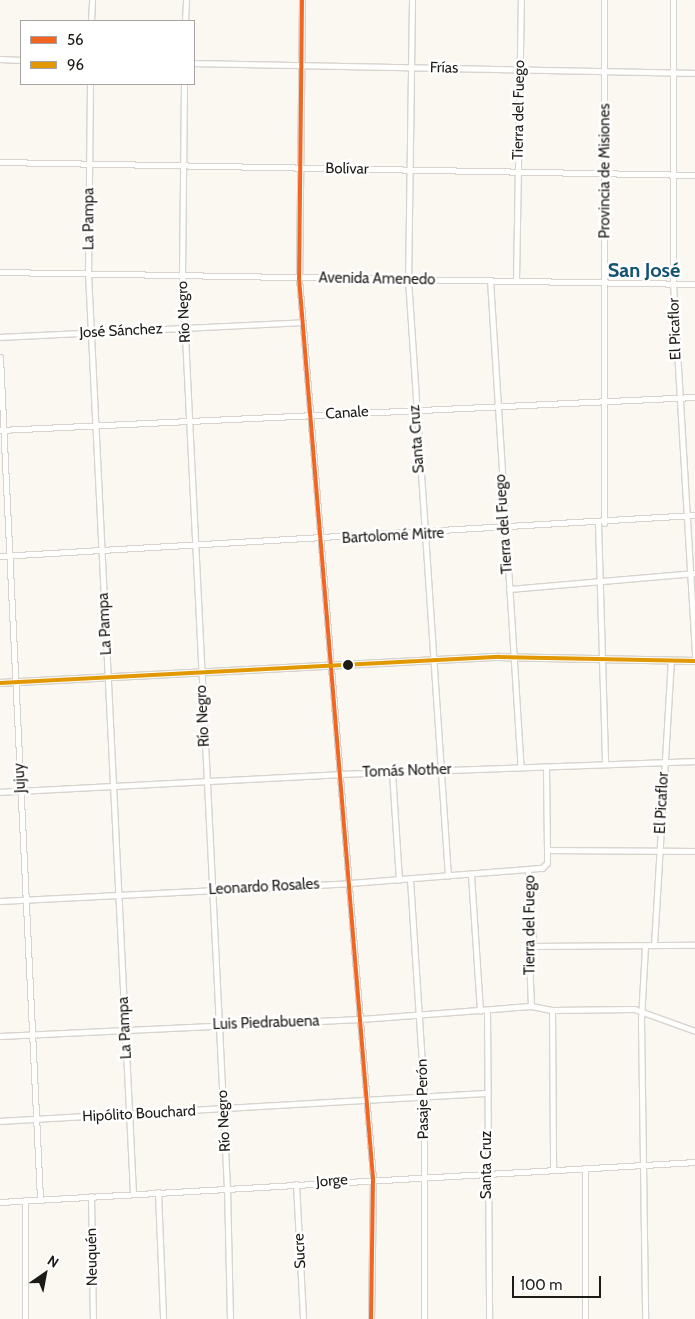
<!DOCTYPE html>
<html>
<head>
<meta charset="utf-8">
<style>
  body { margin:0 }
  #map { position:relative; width:695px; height:1319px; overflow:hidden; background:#fbf8f2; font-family:Cabin,sans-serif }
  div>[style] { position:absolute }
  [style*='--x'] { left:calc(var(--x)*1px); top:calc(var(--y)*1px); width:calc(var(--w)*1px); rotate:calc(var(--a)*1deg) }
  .roads { filter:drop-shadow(1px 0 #d7d4cf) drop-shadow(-1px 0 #d7d4cf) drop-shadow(0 1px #d7d4cf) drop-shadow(0 -1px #d7d4cf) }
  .minor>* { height:5px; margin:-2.5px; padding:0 2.5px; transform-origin:2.5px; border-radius:2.5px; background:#fefefd }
  .tertiary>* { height:6px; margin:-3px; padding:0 3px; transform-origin:3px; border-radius:3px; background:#fefefd }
  .bus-1>* { height:4px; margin:-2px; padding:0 2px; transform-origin:2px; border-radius:2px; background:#f26522 }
  .bus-2>* { height:4px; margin:-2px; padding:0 2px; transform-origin:2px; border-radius:2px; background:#e19802 }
  .dots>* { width:14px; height:14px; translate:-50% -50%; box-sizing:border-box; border:2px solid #fff; border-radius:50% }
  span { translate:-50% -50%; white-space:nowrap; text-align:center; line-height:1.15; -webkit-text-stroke:5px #fff; paint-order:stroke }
  .street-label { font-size:15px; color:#1d1b16 }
  .district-label { font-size:20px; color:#145272; font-weight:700 }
  .legend { position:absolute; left:20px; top:20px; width:175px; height:65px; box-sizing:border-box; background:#fff; border:1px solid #a5a4a2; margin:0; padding:6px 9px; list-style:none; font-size:15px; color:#1d1b16 }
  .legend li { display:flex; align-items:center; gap:10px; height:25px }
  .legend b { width:25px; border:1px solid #a5a4a2 }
  .north { position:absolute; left:20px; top:1249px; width:50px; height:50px; -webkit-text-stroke:4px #fff; paint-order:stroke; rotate:33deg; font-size:14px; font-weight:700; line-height:20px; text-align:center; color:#1d1b16 }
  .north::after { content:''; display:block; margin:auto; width:18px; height:22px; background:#1d1b16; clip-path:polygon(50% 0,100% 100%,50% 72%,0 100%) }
  .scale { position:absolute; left:512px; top:1276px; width:89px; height:22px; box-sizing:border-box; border:2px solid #1d1b16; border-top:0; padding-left:6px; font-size:15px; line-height:18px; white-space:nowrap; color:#1d1b16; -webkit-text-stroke:4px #fff; paint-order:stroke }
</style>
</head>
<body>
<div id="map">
  <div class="roads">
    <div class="minor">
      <i style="--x:302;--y:0;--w:278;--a:90.6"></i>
      <i style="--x:299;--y:278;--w:903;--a:85.3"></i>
      <i style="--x:373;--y:1178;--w:141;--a:90.8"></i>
      <i style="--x:412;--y:0;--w:279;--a:90.8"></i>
      <i style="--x:408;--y:279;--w:598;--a:86.17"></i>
      <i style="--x:604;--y:0;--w:523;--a:90"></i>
      <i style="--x:673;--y:0;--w:283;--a:90"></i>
      <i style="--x:673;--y:283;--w:375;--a:86.6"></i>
      <i style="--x:91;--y:21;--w:21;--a:-87"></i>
      <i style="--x:185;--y:21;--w:21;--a:-87"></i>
      <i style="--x:0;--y:59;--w:21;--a:3"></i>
      <i style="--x:194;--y:63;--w:501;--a:1.14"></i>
      <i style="--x:90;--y:84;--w:189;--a:90.6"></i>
      <i style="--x:88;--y:273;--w:921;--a:87.2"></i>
      <i style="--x:184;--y:84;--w:191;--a:90.6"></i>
      <i style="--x:182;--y:275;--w:913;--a:87.18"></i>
      <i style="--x:227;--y:1187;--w:132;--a:88.7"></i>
      <i style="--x:0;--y:162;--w:695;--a:1.07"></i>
      <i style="--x:0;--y:272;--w:695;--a:0.99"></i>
      <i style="--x:490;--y:280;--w:488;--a:86.4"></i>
      <i style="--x:516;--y:280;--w:280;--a:-89"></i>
      <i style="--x:0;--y:337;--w:302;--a:-2.8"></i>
      <i style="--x:0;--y:357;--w:843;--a:87.28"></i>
      <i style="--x:0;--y:430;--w:696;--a:-2.72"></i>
      <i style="--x:598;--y:523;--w:241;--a:88.3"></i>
      <i style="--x:0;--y:556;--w:696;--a:-3.38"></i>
      <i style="--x:509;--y:589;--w:187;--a:-4.9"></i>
      <i style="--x:392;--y:772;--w:108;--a:86.3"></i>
      <i style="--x:0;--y:792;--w:341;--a:-3"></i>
      <i style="--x:341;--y:774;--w:354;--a:-2.1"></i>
      <i style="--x:547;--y:850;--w:148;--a:0.4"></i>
      <i style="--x:528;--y:870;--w:69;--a:85.9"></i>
      <i style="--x:533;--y:939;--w:19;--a:102"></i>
      <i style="--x:529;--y:958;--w:48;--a:87.6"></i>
      <i style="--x:471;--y:875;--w:136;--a:86.2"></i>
      <i style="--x:410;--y:879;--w:219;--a:86.3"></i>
      <i style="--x:424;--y:1098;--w:221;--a:90"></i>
      <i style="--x:0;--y:901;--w:350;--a:-2.9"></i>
      <i style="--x:350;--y:883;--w:193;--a:-4.5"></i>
      <i style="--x:542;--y:868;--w:7;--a:-45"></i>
      <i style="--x:547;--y:863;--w:13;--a:-90"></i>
      <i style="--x:547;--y:850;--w:83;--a:-90.7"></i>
      <i style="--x:654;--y:945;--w:285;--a:-86.6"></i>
      <i style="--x:532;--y:946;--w:163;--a:-0.4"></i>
      <i style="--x:645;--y:946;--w:74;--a:93.1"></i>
      <i style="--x:641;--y:1020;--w:299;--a:89.2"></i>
      <i style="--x:552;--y:1010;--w:159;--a:89.6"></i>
      <i style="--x:487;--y:1011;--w:308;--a:89.6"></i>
      <i style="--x:0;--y:1036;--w:361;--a:-2.7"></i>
      <i style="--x:361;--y:1019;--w:170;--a:-4.4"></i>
      <i style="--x:531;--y:1006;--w:21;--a:11"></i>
      <i style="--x:552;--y:1010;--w:82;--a:-0.7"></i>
      <i style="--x:634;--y:1009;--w:65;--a:19.8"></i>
      <i style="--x:0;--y:1121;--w:488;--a:-3.3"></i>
      <i style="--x:296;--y:1184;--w:135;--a:87"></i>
      <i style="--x:158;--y:1192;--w:127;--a:87.7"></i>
      <i style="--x:91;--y:1196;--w:123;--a:89.1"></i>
      <i style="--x:25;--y:1200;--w:119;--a:90"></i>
      <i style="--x:0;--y:1202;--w:696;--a:-3.29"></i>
      <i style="--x:585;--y:1319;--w:150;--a:-90"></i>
    </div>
    <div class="tertiary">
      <i style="--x:0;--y:683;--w:500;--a:-3"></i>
      <i style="--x:499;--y:657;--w:196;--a:1.2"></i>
    </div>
  </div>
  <div class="bus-1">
    <i style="--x:302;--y:0;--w:278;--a:90.6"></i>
    <i style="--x:299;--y:278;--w:903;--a:85.3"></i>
    <i style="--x:373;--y:1178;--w:141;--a:90.8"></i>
  </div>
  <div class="bus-2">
    <i style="--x:0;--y:683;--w:500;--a:-3"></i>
    <i style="--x:499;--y:657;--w:196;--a:1.2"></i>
  </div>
  <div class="dots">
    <i style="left:348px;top:665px;background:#1d1b16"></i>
  </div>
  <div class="street-label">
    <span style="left:444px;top:68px;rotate:1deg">Frías</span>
    <span style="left:519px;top:110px;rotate:-89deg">Tierra del Fuego</span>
    <span style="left:347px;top:169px;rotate:1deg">Bolívar</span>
    <span style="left:605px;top:171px;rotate:-90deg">Provincia de Misiones</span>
    <span style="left:89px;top:219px;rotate:-90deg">La Pampa</span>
    <span style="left:377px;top:279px;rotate:1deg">Avenida Amenedo</span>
    <span style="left:184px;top:312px;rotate:-93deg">Río Negro</span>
    <span style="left:675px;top:329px;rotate:-92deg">El Picaflor</span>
    <span style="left:121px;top:331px;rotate:-3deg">José Sánchez</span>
    <span style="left:347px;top:413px;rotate:-4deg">Canale</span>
    <span style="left:417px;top:439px;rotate:-94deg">Santa Cruz</span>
    <span style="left:504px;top:524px;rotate:-94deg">Tierra del Fuego</span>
    <span style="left:393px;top:536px;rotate:-3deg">Bartolomé Mitre</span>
    <span style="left:105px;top:624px;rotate:-93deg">La Pampa</span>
    <span style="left:203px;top:716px;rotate:-93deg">Río Negro</span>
    <span style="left:407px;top:771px;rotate:-2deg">Tomás Nother</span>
    <span style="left:20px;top:778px;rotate:-93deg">Jujuy</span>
    <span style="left:662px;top:803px;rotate:-87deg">El Picaflor</span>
    <span style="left:264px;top:887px;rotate:-3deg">Leonardo Rosales</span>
    <span style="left:530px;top:925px;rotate:-90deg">Tierra del Fuego</span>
    <span style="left:266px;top:1023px;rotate:-2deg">Luis Piedrabuena</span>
    <span style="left:125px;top:1028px;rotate:-93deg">La Pampa</span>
    <span style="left:423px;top:1099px;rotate:-91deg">Pasaje Perón</span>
    <span style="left:139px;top:1114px;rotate:-3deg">Hipólito Bouchard</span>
    <span style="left:224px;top:1121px;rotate:-93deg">Río Negro</span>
    <span style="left:487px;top:1165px;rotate:-90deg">Santa Cruz</span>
    <span style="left:332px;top:1181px;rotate:-5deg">Jorge</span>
    <span style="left:300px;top:1251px;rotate:-93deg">Sucre</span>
    <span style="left:92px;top:1257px;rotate:-91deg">Neuquén</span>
  </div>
  <div class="district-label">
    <span style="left:644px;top:270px">San José</span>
  </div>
  <ul class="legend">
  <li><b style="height:6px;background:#f26522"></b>56</li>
  <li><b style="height:6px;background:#e19802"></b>96</li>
  </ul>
  <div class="north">N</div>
  <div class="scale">100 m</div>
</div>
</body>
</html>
